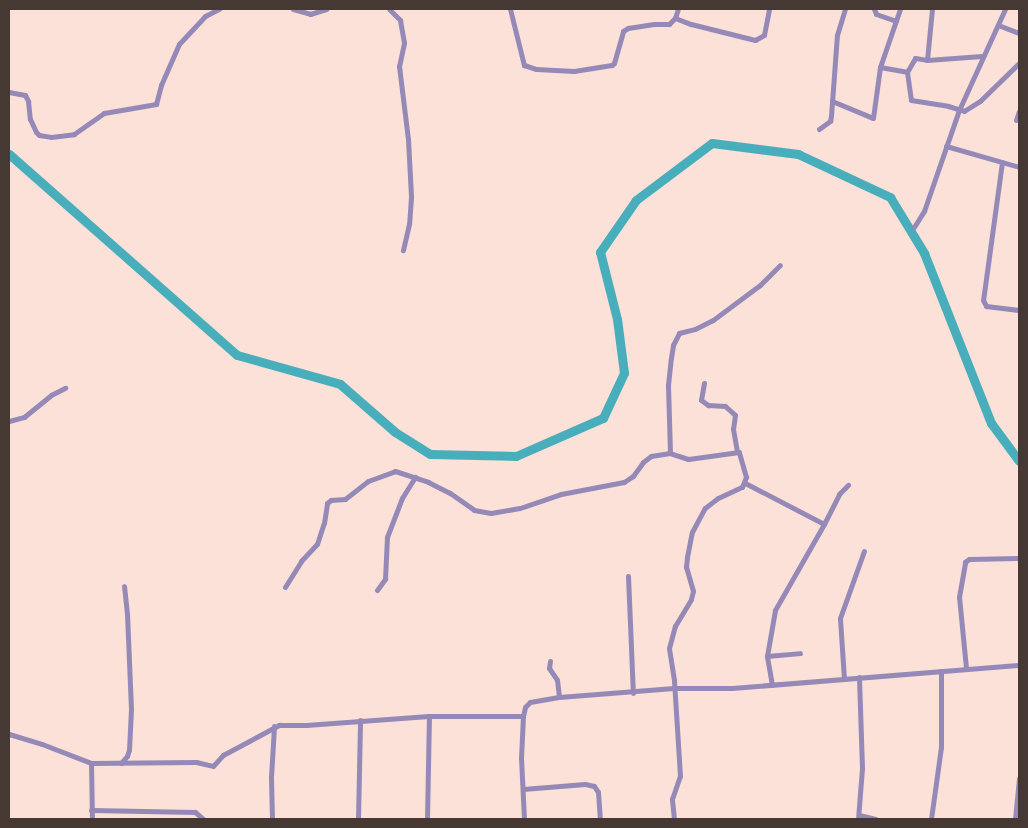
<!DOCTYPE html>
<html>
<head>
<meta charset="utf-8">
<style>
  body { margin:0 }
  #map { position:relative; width:1028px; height:828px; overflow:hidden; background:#fce1d8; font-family:"DejaVu Sans",sans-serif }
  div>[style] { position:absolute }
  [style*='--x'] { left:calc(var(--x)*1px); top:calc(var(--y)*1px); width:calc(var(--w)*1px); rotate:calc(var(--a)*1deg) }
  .river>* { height:9px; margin:-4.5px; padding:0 4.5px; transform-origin:4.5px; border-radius:4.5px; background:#49aebc }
  .minor>* { height:5px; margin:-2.5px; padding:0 2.5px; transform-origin:2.5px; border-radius:2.5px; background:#9589b8 }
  span { translate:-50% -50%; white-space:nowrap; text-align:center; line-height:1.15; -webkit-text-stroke:5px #faf3f1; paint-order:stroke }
  .frame { position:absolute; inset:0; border:10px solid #463934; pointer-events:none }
</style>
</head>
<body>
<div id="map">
  <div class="river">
    <i style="--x:9;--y:154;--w:304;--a:41.4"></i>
    <i style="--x:237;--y:355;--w:107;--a:15.7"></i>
    <i style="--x:340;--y:384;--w:73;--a:41.1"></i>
    <i style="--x:395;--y:432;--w:41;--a:32.2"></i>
    <i style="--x:430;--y:454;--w:86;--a:1.3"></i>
    <i style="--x:516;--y:456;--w:95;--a:-23.6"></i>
    <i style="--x:603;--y:418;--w:50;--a:-65"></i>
    <i style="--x:624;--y:373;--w:54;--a:-97.4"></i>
    <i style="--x:617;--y:319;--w:69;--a:-104.2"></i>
    <i style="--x:600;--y:252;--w:63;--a:-55.3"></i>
    <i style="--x:636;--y:200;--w:95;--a:-36.9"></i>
    <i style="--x:712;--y:143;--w:87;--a:7.3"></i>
    <i style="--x:798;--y:154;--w:102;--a:25.1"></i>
    <i style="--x:890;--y:197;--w:66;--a:58.7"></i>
    <i style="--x:924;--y:253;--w:183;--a:68.5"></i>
    <i style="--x:991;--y:423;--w:47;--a:53.6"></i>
  </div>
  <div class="minor">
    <i style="--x:293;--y:9;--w:18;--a:16"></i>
    <i style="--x:310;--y:14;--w:17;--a:-17"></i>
    <i style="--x:389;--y:9;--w:16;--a:45"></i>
    <i style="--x:400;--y:20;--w:23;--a:80"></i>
    <i style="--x:404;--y:43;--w:24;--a:102"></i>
    <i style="--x:399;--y:66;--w:74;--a:83"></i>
    <i style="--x:408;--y:139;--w:58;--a:87"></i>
    <i style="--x:411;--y:197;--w:27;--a:94"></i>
    <i style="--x:409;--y:224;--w:27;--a:103"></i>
    <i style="--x:510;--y:9;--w:58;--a:76"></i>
    <i style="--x:524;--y:65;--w:13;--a:18"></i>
    <i style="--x:536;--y:69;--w:38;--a:3"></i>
    <i style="--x:574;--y:71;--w:38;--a:-9"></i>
    <i style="--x:612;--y:65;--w:3;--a:-45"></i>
    <i style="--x:614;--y:63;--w:33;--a:-74"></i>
    <i style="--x:623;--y:31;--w:6;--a:-31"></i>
    <i style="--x:628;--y:28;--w:26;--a:-9"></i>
    <i style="--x:654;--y:24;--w:15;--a:0"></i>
    <i style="--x:669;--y:24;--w:8;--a:-45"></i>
    <i style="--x:675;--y:18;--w:9;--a:-72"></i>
    <i style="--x:874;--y:9;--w:5;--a:68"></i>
    <i style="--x:876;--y:14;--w:21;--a:19"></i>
    <i style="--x:675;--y:18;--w:17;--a:21"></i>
    <i style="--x:691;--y:24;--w:66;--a:14"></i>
    <i style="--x:755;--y:40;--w:10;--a:-29"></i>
    <i style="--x:764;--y:35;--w:26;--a:-79"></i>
    <i style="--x:998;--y:25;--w:22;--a:21"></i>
    <i style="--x:927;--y:60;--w:51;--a:-84.4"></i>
    <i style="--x:880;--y:67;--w:27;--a:10"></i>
    <i style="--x:907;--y:72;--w:16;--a:-60"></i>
    <i style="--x:915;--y:58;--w:12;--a:9"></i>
    <i style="--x:927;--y:60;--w:55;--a:-4.2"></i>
    <i style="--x:907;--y:72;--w:28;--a:82"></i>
    <i style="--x:911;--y:100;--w:37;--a:9"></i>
    <i style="--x:948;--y:106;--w:17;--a:17"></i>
    <i style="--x:964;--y:111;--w:19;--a:-32"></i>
    <i style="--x:980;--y:101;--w:54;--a:-44.3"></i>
    <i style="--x:9;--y:92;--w:16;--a:11"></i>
    <i style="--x:25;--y:95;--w:7;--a:63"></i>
    <i style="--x:28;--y:101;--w:18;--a:84"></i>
    <i style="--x:30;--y:119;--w:14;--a:65"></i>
    <i style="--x:36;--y:132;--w:4;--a:45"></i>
    <i style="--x:39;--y:135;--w:12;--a:9"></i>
    <i style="--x:51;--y:137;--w:23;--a:-7"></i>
    <i style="--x:74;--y:134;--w:37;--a:-35"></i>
    <i style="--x:104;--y:113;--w:53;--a:-9.8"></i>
    <i style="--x:156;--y:104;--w:20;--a:-75"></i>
    <i style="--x:161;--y:85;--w:45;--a:-66.3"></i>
    <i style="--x:179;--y:44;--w:38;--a:-47"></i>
    <i style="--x:205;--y:16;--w:16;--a:-27"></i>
    <i style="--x:832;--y:101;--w:44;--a:22.5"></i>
    <i style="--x:873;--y:118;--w:51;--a:-82.2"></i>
    <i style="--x:880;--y:67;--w:61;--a:-71"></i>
    <i style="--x:1016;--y:120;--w:9;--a:-72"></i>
    <i style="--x:819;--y:129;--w:14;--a:-36"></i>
    <i style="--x:830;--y:121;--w:5;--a:-79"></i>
    <i style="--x:831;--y:116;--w:81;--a:-85.8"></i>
    <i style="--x:837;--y:35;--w:27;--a:-73"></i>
    <i style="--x:946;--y:146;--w:76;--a:16"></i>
    <i style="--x:1002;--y:162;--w:139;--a:97.8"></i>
    <i style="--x:983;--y:300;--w:7;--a:63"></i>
    <i style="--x:986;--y:306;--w:33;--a:7"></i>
    <i style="--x:914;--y:227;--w:19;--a:-58"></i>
    <i style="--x:924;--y:211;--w:107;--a:-70.9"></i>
    <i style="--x:959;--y:110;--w:111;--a:-65.5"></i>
    <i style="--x:704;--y:383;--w:17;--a:100"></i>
    <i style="--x:701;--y:400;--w:9;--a:36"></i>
    <i style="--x:708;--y:405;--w:17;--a:3"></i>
    <i style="--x:725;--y:406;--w:13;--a:42"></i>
    <i style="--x:735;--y:415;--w:14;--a:98"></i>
    <i style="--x:733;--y:429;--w:23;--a:80"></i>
    <i style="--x:9;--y:421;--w:16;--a:-15"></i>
    <i style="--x:24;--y:417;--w:35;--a:-39"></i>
    <i style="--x:51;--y:395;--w:16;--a:-27"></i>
    <i style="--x:745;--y:483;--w:89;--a:27.4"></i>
    <i style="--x:628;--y:576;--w:117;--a:87.6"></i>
    <i style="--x:285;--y:587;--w:31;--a:-58"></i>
    <i style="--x:301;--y:561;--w:23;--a:-47"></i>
    <i style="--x:317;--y:544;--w:22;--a:-72"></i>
    <i style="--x:324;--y:523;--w:20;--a:-81"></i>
    <i style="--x:327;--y:503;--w:5;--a:-37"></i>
    <i style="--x:331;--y:500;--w:14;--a:-4"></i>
    <i style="--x:345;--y:499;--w:29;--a:-38"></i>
    <i style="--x:368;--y:481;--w:29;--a:-20"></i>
    <i style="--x:395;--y:471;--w:35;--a:18"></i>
    <i style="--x:428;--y:482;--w:25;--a:27"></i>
    <i style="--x:450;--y:493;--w:29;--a:35"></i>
    <i style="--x:474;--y:510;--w:17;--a:10"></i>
    <i style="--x:491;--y:513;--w:29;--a:-10"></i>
    <i style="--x:520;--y:508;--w:43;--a:-18.9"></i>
    <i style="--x:561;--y:494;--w:64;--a:-10.8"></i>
    <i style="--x:624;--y:482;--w:11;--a:-34"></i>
    <i style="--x:633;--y:476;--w:17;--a:-54"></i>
    <i style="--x:643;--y:462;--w:10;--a:-37"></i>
    <i style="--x:651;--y:456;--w:19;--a:-9"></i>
    <i style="--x:377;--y:590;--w:14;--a:-54"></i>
    <i style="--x:385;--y:579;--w:42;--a:-87.3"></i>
    <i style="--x:387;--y:537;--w:42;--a:-69"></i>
    <i style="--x:402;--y:498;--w:25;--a:-58"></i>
    <i style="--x:767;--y:656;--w:33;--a:-5"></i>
    <i style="--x:550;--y:661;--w:7;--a:98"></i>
    <i style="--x:549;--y:668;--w:14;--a:56"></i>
    <i style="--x:557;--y:680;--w:17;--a:83"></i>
    <i style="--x:966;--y:668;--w:71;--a:-95.6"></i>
    <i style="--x:959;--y:597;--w:36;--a:-80"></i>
    <i style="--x:965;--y:562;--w:5;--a:-37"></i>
    <i style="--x:969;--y:559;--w:50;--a:-1.1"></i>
    <i style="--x:844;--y:679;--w:61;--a:-93.8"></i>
    <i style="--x:840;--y:618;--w:71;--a:-70.3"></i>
    <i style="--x:772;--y:685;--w:29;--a:-100"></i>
    <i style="--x:767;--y:656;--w:47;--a:-80.1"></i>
    <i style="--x:775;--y:610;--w:99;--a:-60.3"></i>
    <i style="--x:824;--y:524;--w:34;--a:-63"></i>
    <i style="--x:839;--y:494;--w:13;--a:-45"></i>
    <i style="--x:9;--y:734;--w:34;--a:17"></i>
    <i style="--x:42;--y:744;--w:53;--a:21.2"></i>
    <i style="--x:91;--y:763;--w:105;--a:-0.5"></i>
    <i style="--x:196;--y:762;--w:17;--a:13"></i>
    <i style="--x:213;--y:766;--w:15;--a:-48"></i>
    <i style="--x:223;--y:755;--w:64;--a:-28.2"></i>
    <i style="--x:279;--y:725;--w:27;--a:0"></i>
    <i style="--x:306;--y:725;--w:123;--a:-4.2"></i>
    <i style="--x:429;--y:716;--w:94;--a:0"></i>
    <i style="--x:91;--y:763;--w:56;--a:89"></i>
    <i style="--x:121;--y:763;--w:9;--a:-49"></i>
    <i style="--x:127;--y:756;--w:6;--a:-72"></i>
    <i style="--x:129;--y:750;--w:41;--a:-87.2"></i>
    <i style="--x:131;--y:709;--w:95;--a:-92.4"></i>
    <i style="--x:127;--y:614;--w:28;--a:-96"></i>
    <i style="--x:523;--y:789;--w:62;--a:-4.6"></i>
    <i style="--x:585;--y:784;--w:9;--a:13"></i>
    <i style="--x:594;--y:786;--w:7;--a:56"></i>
    <i style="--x:598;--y:792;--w:27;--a:86"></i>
    <i style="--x:91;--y:810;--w:104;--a:1.1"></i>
    <i style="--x:195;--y:812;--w:11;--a:41"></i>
    <i style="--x:859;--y:815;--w:17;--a:13"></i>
    <i style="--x:272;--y:819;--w:42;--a:-91.4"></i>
    <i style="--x:271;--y:777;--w:51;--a:-86.6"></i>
    <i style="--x:358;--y:819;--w:99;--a:-88.8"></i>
    <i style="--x:427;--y:819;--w:103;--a:-88.9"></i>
    <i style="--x:524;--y:819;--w:61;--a:-92.8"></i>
    <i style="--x:521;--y:758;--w:42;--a:-87.3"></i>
    <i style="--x:523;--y:716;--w:9;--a:-77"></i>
    <i style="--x:525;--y:707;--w:7;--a:-45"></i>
    <i style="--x:530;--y:702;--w:29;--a:-10"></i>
    <i style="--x:559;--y:697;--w:115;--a:-4.5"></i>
    <i style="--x:674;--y:688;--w:58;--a:0"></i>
    <i style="--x:732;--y:688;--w:288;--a:-4.6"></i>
    <i style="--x:674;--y:819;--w:20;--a:-96"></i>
    <i style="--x:672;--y:799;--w:24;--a:-71"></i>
    <i style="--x:680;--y:776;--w:96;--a:-93.6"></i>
    <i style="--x:674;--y:680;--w:32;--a:-99"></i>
    <i style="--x:669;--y:648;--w:23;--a:-75"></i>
    <i style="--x:675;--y:626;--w:31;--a:-59"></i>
    <i style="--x:691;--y:599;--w:8;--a:-76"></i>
    <i style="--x:693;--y:591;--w:25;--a:-106"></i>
    <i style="--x:686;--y:567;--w:10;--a:-84"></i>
    <i style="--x:687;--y:557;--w:25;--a:-79"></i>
    <i style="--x:692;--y:532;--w:27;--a:-62"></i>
    <i style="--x:705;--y:508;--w:16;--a:-38"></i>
    <i style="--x:718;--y:498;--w:26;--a:-25"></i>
    <i style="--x:742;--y:487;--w:11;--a:-68"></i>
    <i style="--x:746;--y:477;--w:26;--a:-106"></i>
    <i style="--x:739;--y:452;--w:51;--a:172.2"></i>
    <i style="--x:688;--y:459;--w:19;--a:-162"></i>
    <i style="--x:670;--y:453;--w:68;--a:-91.7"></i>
    <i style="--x:668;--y:385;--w:27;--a:-84"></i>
    <i style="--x:671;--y:358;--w:13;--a:-81"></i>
    <i style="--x:673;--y:345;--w:13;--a:-63"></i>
    <i style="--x:679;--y:333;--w:16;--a:-14"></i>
    <i style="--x:695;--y:329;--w:20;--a:-27"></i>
    <i style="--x:713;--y:320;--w:59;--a:-36.7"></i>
    <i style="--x:760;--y:285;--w:28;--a:-45"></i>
    <i style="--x:858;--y:819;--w:51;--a:-85.5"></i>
    <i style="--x:862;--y:768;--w:91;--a:-91.9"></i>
    <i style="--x:931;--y:819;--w:73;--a:-82.1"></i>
    <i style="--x:941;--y:747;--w:76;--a:-90"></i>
    <i style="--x:1015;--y:819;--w:41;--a:-84.4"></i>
  </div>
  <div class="frame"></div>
</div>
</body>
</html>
